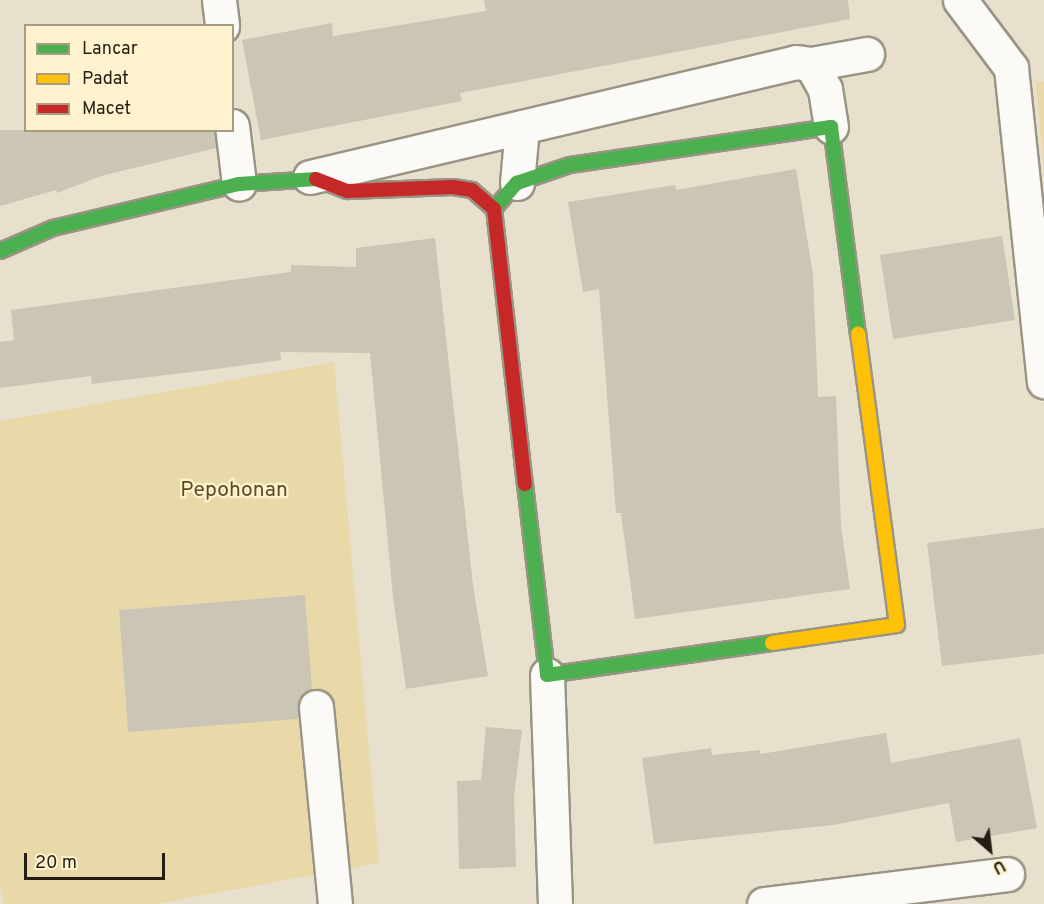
<!DOCTYPE html>
<html>
<head>
<meta charset="utf-8">
<style>
  body { margin:0 }
  #map { position:relative; width:1044px; height:904px; overflow:hidden; background:#e7e0cc; font-family:Overpass,sans-serif }
  div>[style] { position:absolute }
  [style*='--x'] { left:calc(var(--x)*1px); top:calc(var(--y)*1px); width:calc(var(--w)*1px); rotate:calc(var(--a)*1deg) }
  .green>* { inset:0; background:#e9d8a8 }
  .building>* { inset:0; background:#cac5b5 }
  .roads { filter:drop-shadow(2px 0 #999484) drop-shadow(-2px 0 #999484) drop-shadow(0 2px #999484) drop-shadow(0 -2px #999484) }
  .street>* { height:33px; margin:-16.5px; padding:0 16.5px; transform-origin:16.5px; border-radius:16.5px; background:#fbfaf7 }
  .fast>* { height:14px; margin:-7px; padding:0 7px; transform-origin:7px; border-radius:7px; background:#4caf50 }
  .slow>* { height:14px; margin:-7px; padding:0 7px; transform-origin:7px; border-radius:7px; background:#ffc107 }
  .jam>* { height:14px; margin:-7px; padding:0 7px; transform-origin:7px; border-radius:7px; background:#c62828 }
  span { translate:-50% -50%; white-space:nowrap; text-align:center; line-height:1.15; -webkit-text-stroke:4.5px #fff2ce; paint-order:stroke }
  .park-label { font-size:21px; color:#5b4d22 }
  .legend { position:absolute; left:24px; top:24px; width:210px; height:108px; box-sizing:border-box; background:#fff2ce; border:2px solid #a79d82; margin:0; padding:8px 10px; list-style:none; font-size:18px; color:#231e11 }
  .legend li { display:flex; align-items:center; gap:12px; height:30px }
  .legend b { width:30px; border:2px solid #a79d82 }
  .north { position:absolute; left:960px; top:820px; width:60px; height:60px; -webkit-text-stroke:4px #fff2ce; paint-order:stroke; rotate:152deg; font-size:16px; font-weight:700; line-height:24px; text-align:center; color:#231e11 }
  .north::after { content:''; display:block; margin:auto; width:21px; height:27px; background:#231e11; clip-path:polygon(50% 0,100% 100%,50% 72%,0 100%) }
  .scale { position:absolute; left:24px; top:853px; width:141px; height:27px; box-sizing:border-box; border:3px solid #231e11; border-top:0; padding-left:8px; font-size:18px; line-height:21px; white-space:nowrap; color:#231e11; -webkit-text-stroke:4px #fff2ce; paint-order:stroke }
</style>
</head>
<body>
<div id="map">
  <div class="green">
    <i style="clip-path:polygon(1044px 81px,1044px 172px,1036px 83px)"></i>
    <i style="clip-path:polygon(evenodd,334px 362px,379px 863px,156px 904px,4px 904px,0 883px,0 421px,334px 362px,305px 595px,314px 717px,128px 732px,119px 610px,305px 595px)"></i>
  </div>
  <div class="building">
    <i style="clip-path:polygon(484px 0,848px 0,850px 19px,460px 93px,462px 101px,261px 140px,242px 40px,332px 23px,333px 36px,486px 11px)"></i>
    <i style="clip-path:polygon(0 130px,214px 130px,216px 148px,101px 176px,57px 193px,56px 190px,0 206px)"></i>
    <i style="clip-path:polygon(796px 169px,813px 275px,818px 397px,836px 396px,841px 526px,850px 589px,635px 619px,621px 513px,616px 513px,599px 289px,583px 292px,568px 202px,675px 185px,676px 190px)"></i>
    <i style="clip-path:polygon(1002px 236px,1015px 320px,893px 339px,880px 255px)"></i>
    <i style="clip-path:polygon(435px 238px,473px 585px,488px 676px,406px 689px,393px 597px,370px 353px,280px 352px,281px 360px,208px 370px,92px 384px,91px 376px,0 388px,0 342px,14px 340px,11px 310px,291px 272px,291px 265px,356px 267px,356px 248px)"></i>
    <i style="clip-path:polygon(1044px 528px,1044px 654px,942px 666px,927px 543px)"></i>
    <i style="clip-path:polygon(305px 595px,312px 689px,299px 699px,298px 719px,128px 732px,119px 610px)"></i>
    <i style="clip-path:polygon(486px 727px,522px 730px,514px 797px,516px 867px,459px 869px,457px 781px,481px 780px)"></i>
    <i style="clip-path:polygon(886px 733px,891px 763px,1020px 738px,1037px 828px,956px 842px,949px 803px,833px 825px,654px 844px,642px 758px,711px 748px,712px 755px,760px 750px,760px 754px)"></i>
  </div>
  <div class="roads">
    <div class="street">
      <i style="--x:219;--y:0;--w:26;--a:83"></i>
      <i style="--x:960;--y:0;--w:85;--a:53.1"></i>
      <i style="--x:1011;--y:68;--w:315;--a:84"></i>
      <i style="--x:811;--y:64;--w:57;--a:-10.1"></i>
      <i style="--x:232;--y:126;--w:58;--a:83.1"></i>
      <i style="--x:310;--y:177;--w:499;--a:-13.3"></i>
      <i style="--x:796;--y:62;--w:15;--a:8"></i>
      <i style="--x:811;--y:64;--w:29;--a:61"></i>
      <i style="--x:825;--y:89;--w:38;--a:81"></i>
      <i style="--x:517;--y:183;--w:56;--a:-84.9"></i>
      <i style="--x:547;--y:675;--w:229;--a:88"></i>
      <i style="--x:316;--y:707;--w:198;--a:84.5"></i>
      <i style="--x:764;--y:904;--w:245;--a:-7"></i>
    </div>
    <div class="fast">
      <i style="--x:494;--y:209;--w:35;--a:-49"></i>
      <i style="--x:517;--y:183;--w:56;--a:-18.8"></i>
      <i style="--x:570;--y:165;--w:264;--a:-8.3"></i>
      <i style="--x:831;--y:127;--w:209;--a:82.6"></i>
      <i style="--x:0;--y:251;--w:58;--a:-23.5"></i>
      <i style="--x:53;--y:228;--w:191;--a:-13.3"></i>
      <i style="--x:239;--y:184;--w:77;--a:-3.7"></i>
      <i style="--x:525;--y:484;--w:192;--a:83.4"></i>
      <i style="--x:547;--y:675;--w:227;--a:-8.1"></i>
    </div>
    <div class="slow">
      <i style="--x:772;--y:643;--w:126;--a:-8.2"></i>
      <i style="--x:897;--y:625;--w:294;--a:-97.6"></i>
    </div>
    <div class="jam">
      <i style="--x:316;--y:179;--w:34;--a:21"></i>
      <i style="--x:348;--y:191;--w:105;--a:-2.2"></i>
      <i style="--x:453;--y:187;--w:19;--a:9"></i>
      <i style="--x:472;--y:190;--w:29;--a:41"></i>
      <i style="--x:494;--y:209;--w:277;--a:83.6"></i>
    </div>
  </div>
  <div class="park-label">
    <span style="left:234px;top:491px">Pepohonan</span>
  </div>
  <ul class="legend">
  <li><b style="height:8px;background:#4caf50"></b>Lancar</li>
  <li><b style="height:8px;background:#ffc107"></b>Padat</li>
  <li><b style="height:8px;background:#c62828"></b>Macet</li>
  </ul>
  <div class="north">U</div>
  <div class="scale">20 m</div>
</div>
</body>
</html>
